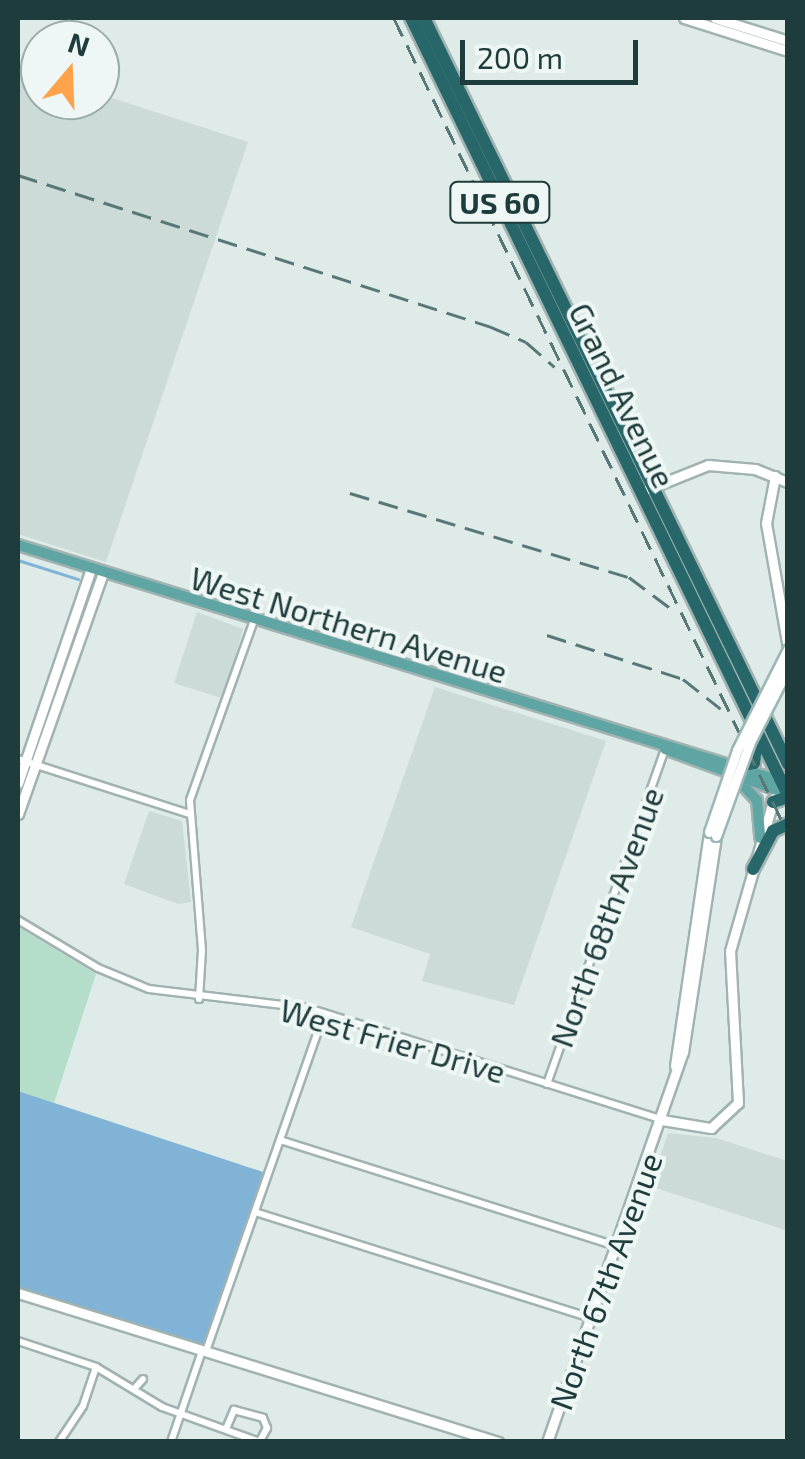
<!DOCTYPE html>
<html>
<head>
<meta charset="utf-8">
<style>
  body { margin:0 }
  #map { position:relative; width:805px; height:1459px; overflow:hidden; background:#deebe8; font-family:"Exo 2",sans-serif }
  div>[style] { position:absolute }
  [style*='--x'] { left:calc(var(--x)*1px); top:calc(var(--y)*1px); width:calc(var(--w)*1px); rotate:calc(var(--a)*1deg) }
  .built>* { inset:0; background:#ccdbd8 }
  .green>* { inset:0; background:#b4deca }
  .water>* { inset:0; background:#80b3d6 }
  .stream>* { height:2.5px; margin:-1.25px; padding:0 1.25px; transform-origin:1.25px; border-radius:1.25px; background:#80b3d6 }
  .roads { filter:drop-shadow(2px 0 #a1b3b1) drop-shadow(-2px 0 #a1b3b1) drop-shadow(0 2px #a1b3b1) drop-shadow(0 -2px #a1b3b1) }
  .street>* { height:6px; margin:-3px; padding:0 3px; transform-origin:3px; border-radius:3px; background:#fff }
  .secondary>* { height:9px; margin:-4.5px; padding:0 4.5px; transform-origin:4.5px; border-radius:4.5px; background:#fff }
  .primary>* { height:10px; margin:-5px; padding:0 5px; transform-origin:5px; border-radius:5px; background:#5ea5a4 }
  .highway>* { height:12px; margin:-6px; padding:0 6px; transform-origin:6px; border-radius:6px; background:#27676a }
  .rail>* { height:2.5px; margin-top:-1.25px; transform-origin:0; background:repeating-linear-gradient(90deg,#587877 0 20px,transparent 0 30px) }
  .bridges { filter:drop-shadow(2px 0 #9cb8b5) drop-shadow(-2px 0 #9cb8b5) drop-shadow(0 2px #9cb8b5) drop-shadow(0 -2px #9cb8b5) }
  .secondary-bridge>* { height:9px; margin:-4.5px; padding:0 4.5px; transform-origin:4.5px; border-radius:4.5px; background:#fff }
  span { translate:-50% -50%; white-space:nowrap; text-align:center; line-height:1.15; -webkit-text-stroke:8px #eef7f5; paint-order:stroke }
  .shield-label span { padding:2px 8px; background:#eef7f5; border:2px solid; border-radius:8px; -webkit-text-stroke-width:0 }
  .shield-label { font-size:30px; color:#1e3c3b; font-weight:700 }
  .street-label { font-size:32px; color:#1e3c3b }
  .frame { position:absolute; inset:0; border:20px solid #1e3c3b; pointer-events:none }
  .north { position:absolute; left:20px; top:20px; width:100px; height:100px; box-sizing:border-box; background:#eef7f5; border:2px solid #9bacab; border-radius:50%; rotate:19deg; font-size:28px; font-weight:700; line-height:40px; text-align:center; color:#1e3c3b }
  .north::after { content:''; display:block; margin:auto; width:35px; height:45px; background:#fea349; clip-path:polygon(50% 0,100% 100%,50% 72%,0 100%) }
  .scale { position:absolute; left:460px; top:40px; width:178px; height:45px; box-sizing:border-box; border:5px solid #1e3c3b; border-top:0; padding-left:12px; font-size:30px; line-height:35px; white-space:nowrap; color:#1e3c3b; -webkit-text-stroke:8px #eef7f5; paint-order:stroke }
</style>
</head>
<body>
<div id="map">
  <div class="built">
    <i style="clip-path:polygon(18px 67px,40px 74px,40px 100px,100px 100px,100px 94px,248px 142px,106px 562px,18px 534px)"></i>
    <i style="clip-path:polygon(197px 612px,243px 629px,224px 699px,174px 683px)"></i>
    <i style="clip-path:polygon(435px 687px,606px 741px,514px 1005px,422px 981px,430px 954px,351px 927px)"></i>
    <i style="clip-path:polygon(149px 811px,182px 821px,191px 902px,178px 904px,124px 884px)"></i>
    <i style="clip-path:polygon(668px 1133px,716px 1138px,787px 1161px,785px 1230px,650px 1186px)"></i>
  </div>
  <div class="green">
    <i style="clip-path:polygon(18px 927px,96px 974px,54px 1103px,18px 1091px)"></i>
  </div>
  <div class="water">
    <i style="clip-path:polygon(18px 1091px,263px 1172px,204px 1345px,18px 1288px)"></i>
  </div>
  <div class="stream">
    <i style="--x:18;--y:560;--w:63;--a:17.6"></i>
  </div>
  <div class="roads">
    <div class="street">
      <i style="--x:18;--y:759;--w:180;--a:17.8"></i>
      <i style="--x:18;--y:920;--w:93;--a:31"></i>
      <i style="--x:98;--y:968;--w:55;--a:22.4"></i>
      <i style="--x:149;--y:989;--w:160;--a:6.8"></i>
      <i style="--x:308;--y:1008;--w:369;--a:17.5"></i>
      <i style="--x:199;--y:999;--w:49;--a:-86.5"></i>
      <i style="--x:202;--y:950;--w:150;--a:-94.6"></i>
      <i style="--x:190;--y:800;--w:191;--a:-70.4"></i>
      <i style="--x:547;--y:1084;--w:355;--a:-70.6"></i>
      <i style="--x:280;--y:1140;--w:352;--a:17.5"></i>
      <i style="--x:255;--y:1212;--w:352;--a:17.5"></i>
      <i style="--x:18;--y:1341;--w:82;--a:18.4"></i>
      <i style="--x:96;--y:1367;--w:77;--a:31.2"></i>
      <i style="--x:162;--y:1407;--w:104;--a:19.7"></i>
      <i style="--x:206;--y:1351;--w:357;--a:-70.7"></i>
      <i style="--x:135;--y:1388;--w:12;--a:-48"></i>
      <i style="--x:226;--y:1429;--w:21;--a:-67"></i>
      <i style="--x:234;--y:1410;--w:30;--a:15"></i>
      <i style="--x:263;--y:1418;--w:11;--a:68"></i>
      <i style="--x:267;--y:1428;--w:15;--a:118"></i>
      <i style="--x:59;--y:1442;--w:43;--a:-56.3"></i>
      <i style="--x:83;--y:1406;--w:41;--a:-71.6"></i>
      <i style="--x:171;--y:1442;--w:96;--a:-71.2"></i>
    </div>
    <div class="secondary">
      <i style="--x:684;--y:18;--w:109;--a:17.6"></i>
      <i style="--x:715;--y:18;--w:77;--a:17.5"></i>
      <i style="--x:775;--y:476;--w:48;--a:100.8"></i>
      <i style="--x:766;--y:523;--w:127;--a:80"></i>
      <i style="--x:648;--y:489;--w:65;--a:-21.8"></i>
      <i style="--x:708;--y:465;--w:47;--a:4.9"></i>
      <i style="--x:755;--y:469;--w:35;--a:22"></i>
      <i style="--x:18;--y:783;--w:226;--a:-71.2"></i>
      <i style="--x:18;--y:814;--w:256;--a:-70.6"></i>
      <i style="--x:675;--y:1066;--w:236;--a:-81.7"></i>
      <i style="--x:662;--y:1120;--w:50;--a:9.3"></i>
      <i style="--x:711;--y:1128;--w:37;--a:-43"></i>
      <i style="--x:738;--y:1103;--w:152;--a:-93"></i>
      <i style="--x:730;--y:951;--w:159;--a:-74"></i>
      <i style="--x:18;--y:1293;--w:503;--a:17.25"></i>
      <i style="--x:547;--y:1442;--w:413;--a:-70.8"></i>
      <i style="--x:683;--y:1052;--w:219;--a:-81.3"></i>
    </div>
    <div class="primary">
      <i style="--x:18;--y:545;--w:802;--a:17.19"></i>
      <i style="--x:665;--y:749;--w:131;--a:20.1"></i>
      <i style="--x:739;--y:781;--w:26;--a:47"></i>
      <i style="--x:757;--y:800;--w:38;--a:85"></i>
    </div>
    <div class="highway">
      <i style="--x:411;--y:18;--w:864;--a:64.12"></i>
      <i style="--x:424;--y:18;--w:830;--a:63.99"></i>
      <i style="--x:736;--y:767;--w:18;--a:-13"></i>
      <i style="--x:754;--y:763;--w:23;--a:-83"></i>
      <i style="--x:773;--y:802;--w:16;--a:-18"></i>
      <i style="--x:753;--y:869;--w:43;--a:-62.2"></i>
      <i style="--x:773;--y:831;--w:17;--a:-25"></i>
    </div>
  </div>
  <div class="rail">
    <i style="--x:394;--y:18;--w:905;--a:64.2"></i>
    <i style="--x:18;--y:175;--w:497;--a:17.8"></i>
    <i style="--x:491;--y:327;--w:38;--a:23"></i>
    <i style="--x:526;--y:342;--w:38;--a:41"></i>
    <i style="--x:350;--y:493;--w:291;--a:16.8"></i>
    <i style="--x:629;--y:577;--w:55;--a:36.9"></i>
    <i style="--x:547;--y:635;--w:143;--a:17.9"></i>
    <i style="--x:683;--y:679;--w:48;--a:38.3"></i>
  </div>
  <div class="bridges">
    <div class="secondary-bridge">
      <i style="--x:709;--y:832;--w:87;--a:-71.1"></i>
      <i style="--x:737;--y:750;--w:113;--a:-63.2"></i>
      <i style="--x:716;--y:836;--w:100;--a:-70.1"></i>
      <i style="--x:750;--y:742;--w:83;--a:-62.8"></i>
    </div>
  </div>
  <div class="shield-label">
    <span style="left:500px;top:202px">US 60</span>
  </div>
  <div class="street-label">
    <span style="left:623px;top:395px;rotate:64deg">Grand Avenue</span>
    <span style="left:349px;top:624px;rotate:17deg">West Northern Avenue</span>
    <span style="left:606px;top:917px;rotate:-70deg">North 68th Avenue</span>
    <span style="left:393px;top:1040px;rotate:16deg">West Frier Drive</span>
    <span style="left:605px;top:1281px;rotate:-70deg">North 67th Avenue</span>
  </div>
  <div class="frame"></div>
  <div class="north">N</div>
  <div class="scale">200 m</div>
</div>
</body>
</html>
